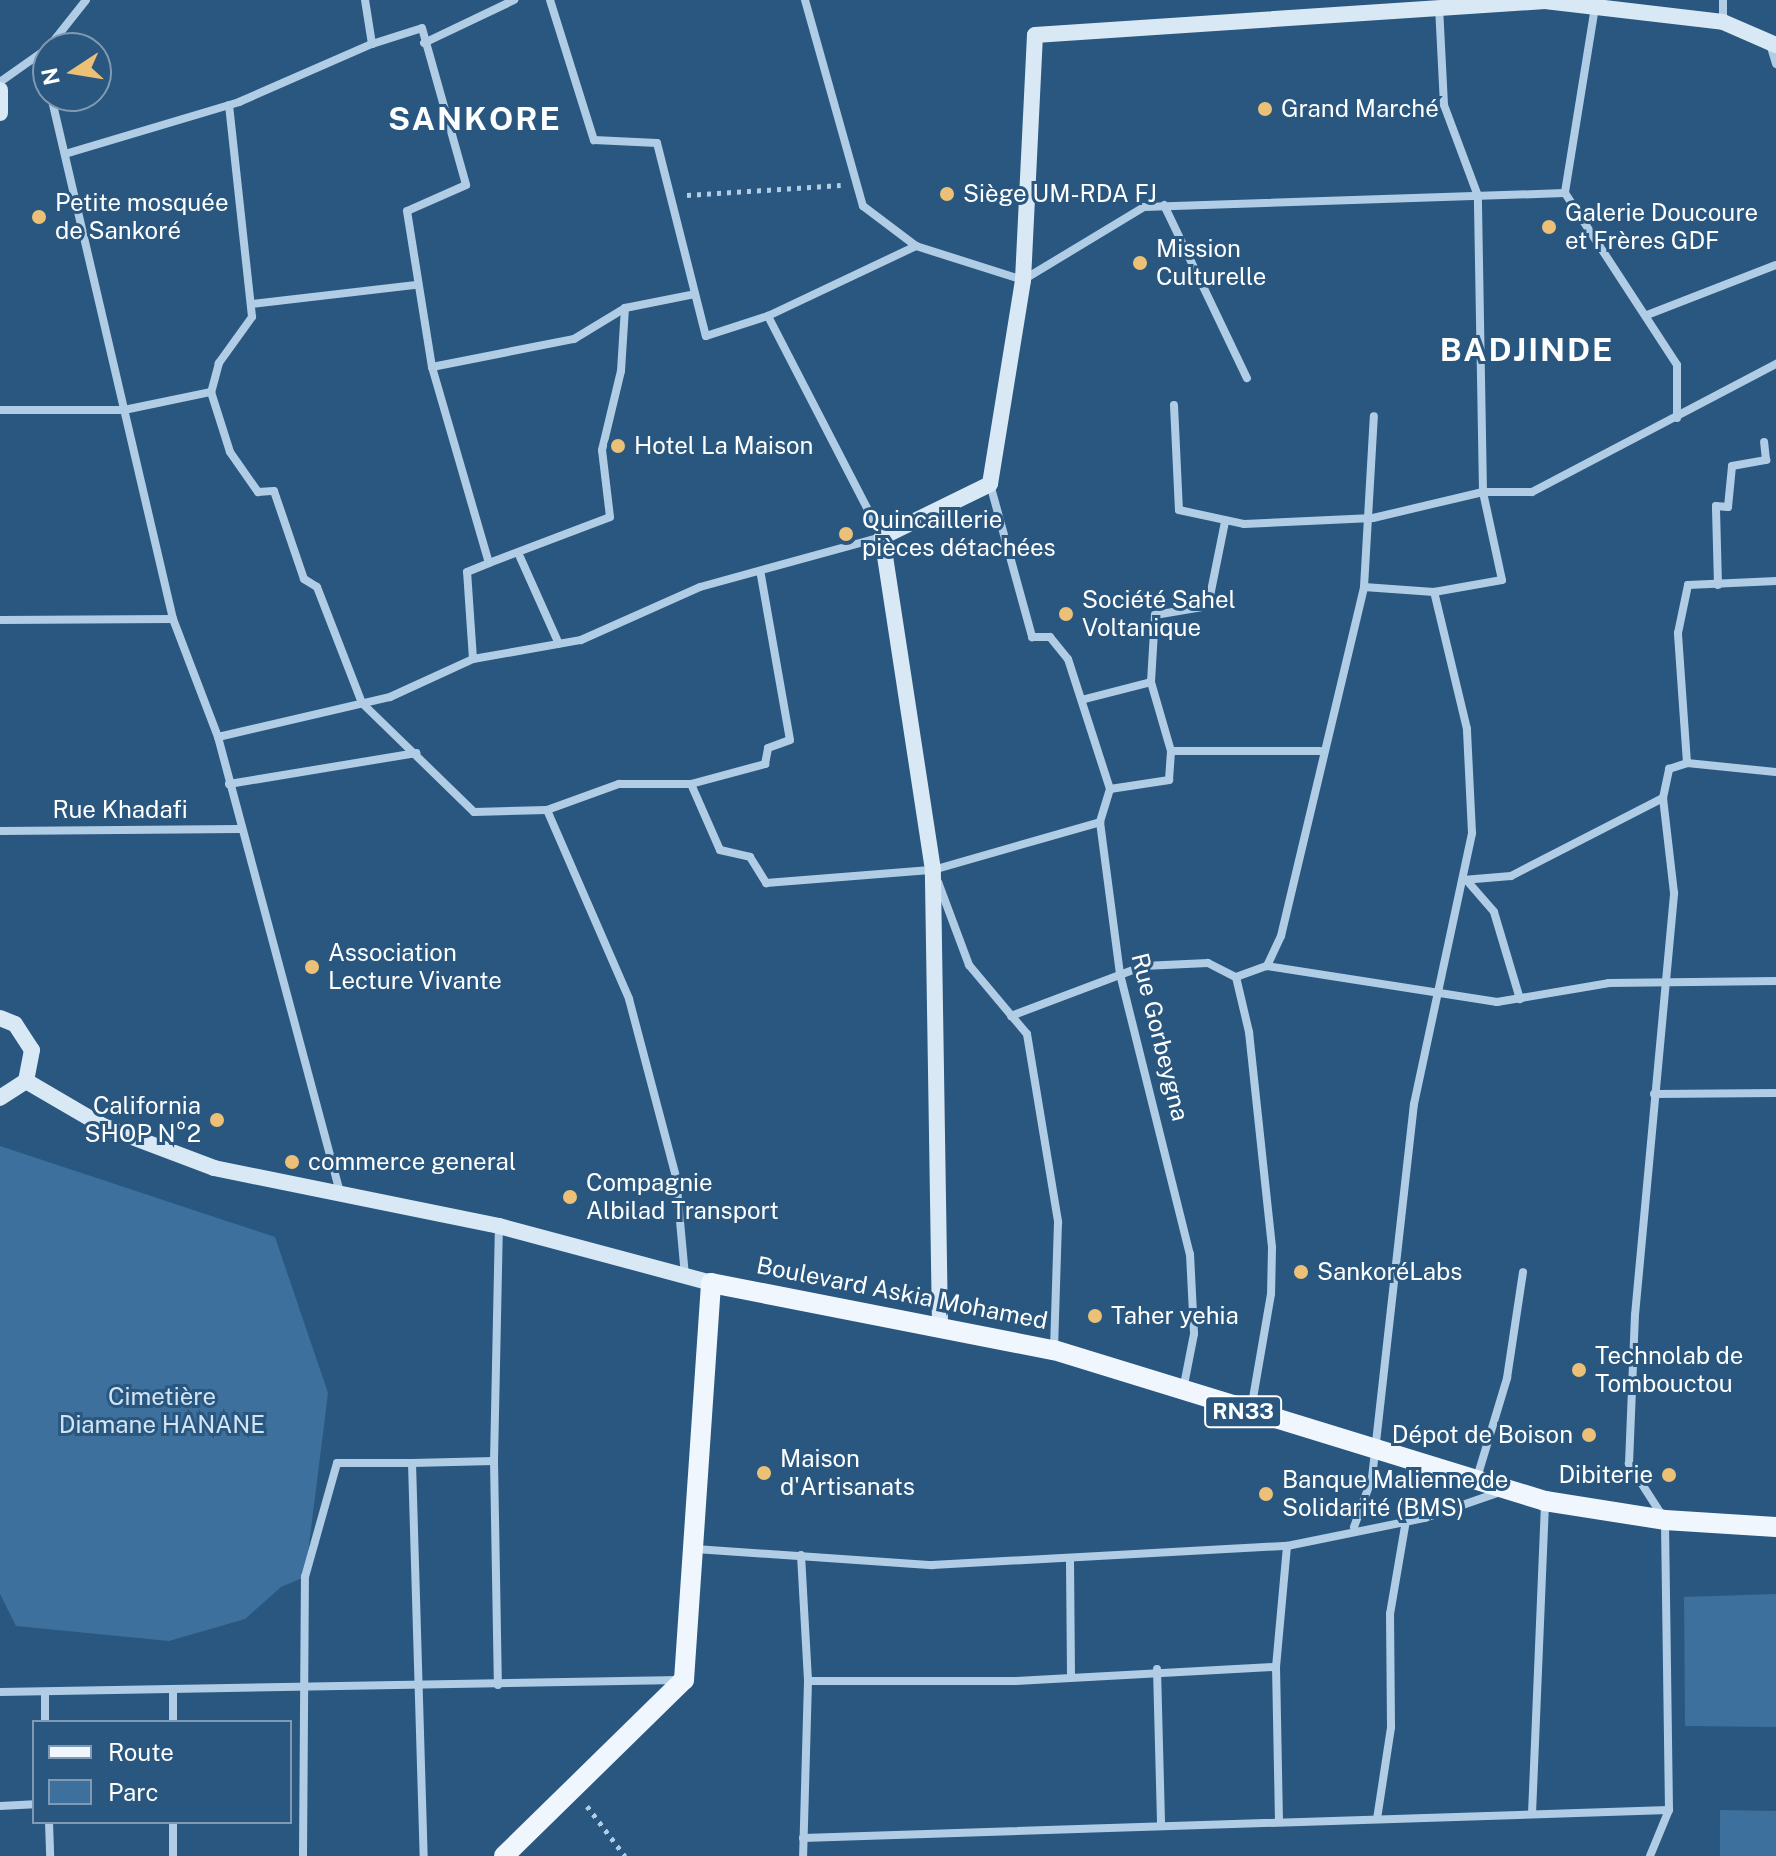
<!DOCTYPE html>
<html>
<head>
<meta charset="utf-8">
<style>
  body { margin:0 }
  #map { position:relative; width:1776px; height:1856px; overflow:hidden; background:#29577f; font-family:"Public Sans",sans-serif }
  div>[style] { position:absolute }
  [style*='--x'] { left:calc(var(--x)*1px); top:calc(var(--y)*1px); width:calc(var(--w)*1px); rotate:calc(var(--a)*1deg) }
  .green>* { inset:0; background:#3e709d }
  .path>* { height:5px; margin-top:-2.5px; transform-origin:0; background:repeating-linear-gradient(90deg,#b0cde5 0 4px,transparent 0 10px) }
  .street>* { height:8px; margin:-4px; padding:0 4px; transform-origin:4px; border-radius:4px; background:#b0cde5 }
  .secondary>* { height:16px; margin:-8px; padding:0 8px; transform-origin:8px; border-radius:8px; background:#d9e8f5 }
  .primary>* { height:20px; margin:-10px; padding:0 10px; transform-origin:10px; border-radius:10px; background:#f0f6fd }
  .dots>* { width:22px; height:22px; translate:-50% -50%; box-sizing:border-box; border:4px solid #29577f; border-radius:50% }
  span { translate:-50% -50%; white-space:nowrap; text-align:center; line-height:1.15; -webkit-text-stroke:6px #29577f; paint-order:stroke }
  .shield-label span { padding:2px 6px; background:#29577f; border:2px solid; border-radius:6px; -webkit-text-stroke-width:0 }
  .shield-label { font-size:22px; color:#fff; font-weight:700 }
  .poi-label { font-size:24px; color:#fff }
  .left { translate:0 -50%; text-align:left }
  .right { translate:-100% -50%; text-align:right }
  .street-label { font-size:24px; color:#fff }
  .park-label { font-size:24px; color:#d3e5f4 }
  .district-label { font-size:32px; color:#fff; font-weight:700; letter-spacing:2px }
  .legend { position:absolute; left:32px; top:1720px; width:260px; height:104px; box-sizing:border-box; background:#29577f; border:2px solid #7f9ab2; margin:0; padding:10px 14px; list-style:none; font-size:24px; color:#fff }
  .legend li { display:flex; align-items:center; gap:16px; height:40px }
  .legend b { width:40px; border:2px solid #7f9ab2 }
  .north { position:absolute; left:32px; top:32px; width:80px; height:80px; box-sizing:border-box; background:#29577f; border:2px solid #7f9ab2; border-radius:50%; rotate:258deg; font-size:22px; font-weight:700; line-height:32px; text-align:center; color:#fff }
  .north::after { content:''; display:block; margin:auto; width:28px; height:36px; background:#ecc077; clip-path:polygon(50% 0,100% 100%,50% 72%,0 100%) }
</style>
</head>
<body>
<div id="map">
  <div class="green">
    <i style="clip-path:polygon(0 1146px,275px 1237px,328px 1393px,305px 1577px,281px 1587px,245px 1619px,169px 1641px,16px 1626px,0 1594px)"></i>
    <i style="clip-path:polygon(1776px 1594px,1776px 1727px,1685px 1726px,1684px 1597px)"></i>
    <i style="clip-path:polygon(1720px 1810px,1776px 1811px,1776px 1856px,1720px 1856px)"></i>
  </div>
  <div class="path">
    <i style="--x:687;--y:195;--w:154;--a:-3.7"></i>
    <i style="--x:587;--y:1806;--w:63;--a:52.8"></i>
  </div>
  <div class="street">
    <i style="--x:550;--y:0;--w:147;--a:72.6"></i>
    <i style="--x:594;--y:140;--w:63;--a:2.7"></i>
    <i style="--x:657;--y:143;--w:199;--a:75.8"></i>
    <i style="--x:706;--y:336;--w:65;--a:-17.9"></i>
    <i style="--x:768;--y:316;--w:164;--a:-25.3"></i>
    <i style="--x:805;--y:0;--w:214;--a:74.3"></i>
    <i style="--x:863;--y:206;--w:66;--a:37"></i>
    <i style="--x:916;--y:246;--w:112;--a:17.6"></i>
    <i style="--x:1023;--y:280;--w:141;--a:-31.1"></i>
    <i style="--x:1144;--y:207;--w:421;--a:-1.9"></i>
    <i style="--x:1723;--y:0;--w:22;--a:90"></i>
    <i style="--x:1595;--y:7;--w:188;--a:99.2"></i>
    <i style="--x:1565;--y:193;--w:205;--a:56.9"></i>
    <i style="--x:1677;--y:365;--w:53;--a:90"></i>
    <i style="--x:424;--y:43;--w:100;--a:-25.5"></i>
    <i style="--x:372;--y:44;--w:52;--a:-17.7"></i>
    <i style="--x:422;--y:28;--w:163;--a:74.3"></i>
    <i style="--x:466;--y:185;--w:64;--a:156.2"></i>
    <i style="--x:407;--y:211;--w:158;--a:80.9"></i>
    <i style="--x:432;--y:367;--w:204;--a:73.8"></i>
    <i style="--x:489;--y:563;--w:129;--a:-20.8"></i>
    <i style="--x:610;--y:517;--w:67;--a:-96.8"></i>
    <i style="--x:602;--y:450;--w:81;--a:-76.5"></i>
    <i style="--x:621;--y:371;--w:63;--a:-86.4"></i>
    <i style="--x:625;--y:308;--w:71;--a:-11.3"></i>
    <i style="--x:1770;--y:44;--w:21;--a:73"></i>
    <i style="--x:48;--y:48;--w:61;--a:-51.6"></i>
    <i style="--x:42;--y:56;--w:28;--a:77"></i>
    <i style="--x:0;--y:82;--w:59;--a:-35.3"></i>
    <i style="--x:51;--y:96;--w:537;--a:76.87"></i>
    <i style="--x:173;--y:619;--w:126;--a:69.1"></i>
    <i style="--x:218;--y:737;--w:472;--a:75"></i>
    <i style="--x:229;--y:105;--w:213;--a:83.8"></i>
    <i style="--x:252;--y:317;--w:57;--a:125.7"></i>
    <i style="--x:219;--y:363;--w:30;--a:105"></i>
    <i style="--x:211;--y:392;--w:63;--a:72.4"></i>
    <i style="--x:230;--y:452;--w:49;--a:55"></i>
    <i style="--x:258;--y:492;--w:16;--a:-4"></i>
    <i style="--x:274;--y:491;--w:93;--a:71.2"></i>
    <i style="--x:304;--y:579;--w:15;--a:32"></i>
    <i style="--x:317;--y:587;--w:124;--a:68.8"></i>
    <i style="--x:362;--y:703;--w:156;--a:44.2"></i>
    <i style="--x:474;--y:812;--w:73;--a:-1.6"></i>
    <i style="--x:547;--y:810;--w:77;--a:-19.9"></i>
    <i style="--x:619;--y:784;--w:72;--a:0"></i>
    <i style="--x:691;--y:784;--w:77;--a:-15.1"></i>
    <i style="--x:765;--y:764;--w:16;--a:-79"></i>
    <i style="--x:768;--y:748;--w:23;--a:-20"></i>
    <i style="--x:790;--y:740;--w:168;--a:-100"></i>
    <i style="--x:65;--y:154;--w:182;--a:-16.6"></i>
    <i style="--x:239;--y:102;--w:145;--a:-23.6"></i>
    <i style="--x:372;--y:44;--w:45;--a:-99"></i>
    <i style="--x:1164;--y:205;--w:192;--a:64.4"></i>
    <i style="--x:251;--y:304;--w:164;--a:-6.6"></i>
    <i style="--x:1647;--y:315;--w:138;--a:-21.2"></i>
    <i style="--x:432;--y:367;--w:145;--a:-11.2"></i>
    <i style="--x:574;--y:339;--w:60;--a:-31.3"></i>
    <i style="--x:1174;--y:405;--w:105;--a:87.3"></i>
    <i style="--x:1179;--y:510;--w:66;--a:12.2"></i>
    <i style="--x:1244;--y:524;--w:129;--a:-2.7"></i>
    <i style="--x:1373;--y:518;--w:113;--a:-13.3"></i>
    <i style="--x:1483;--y:492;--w:49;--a:0"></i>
    <i style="--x:1532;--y:492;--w:276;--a:-27.7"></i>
    <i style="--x:0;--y:410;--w:124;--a:0"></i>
    <i style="--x:124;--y:410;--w:89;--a:-11.7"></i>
    <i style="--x:990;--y:484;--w:159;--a:74.6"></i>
    <i style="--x:1032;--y:637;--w:18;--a:0"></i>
    <i style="--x:1050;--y:637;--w:28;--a:51"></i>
    <i style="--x:1068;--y:659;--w:137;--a:72.1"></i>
    <i style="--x:1110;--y:789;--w:34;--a:107"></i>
    <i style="--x:1100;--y:822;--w:153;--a:82.5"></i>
    <i style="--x:1120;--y:974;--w:289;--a:76"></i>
    <i style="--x:1190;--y:1254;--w:80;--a:87.1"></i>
    <i style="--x:1194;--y:1334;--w:57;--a:101.1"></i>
    <i style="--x:520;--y:557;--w:95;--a:65.9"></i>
    <i style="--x:1718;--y:585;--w:79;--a:-91.5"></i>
    <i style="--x:1716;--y:506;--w:12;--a:5"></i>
    <i style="--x:1728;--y:507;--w:41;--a:-84.4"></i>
    <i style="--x:1732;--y:466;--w:35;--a:-10"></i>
    <i style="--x:1766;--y:460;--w:18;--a:-96"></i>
    <i style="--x:1364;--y:587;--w:70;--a:4.1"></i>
    <i style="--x:1434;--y:592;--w:69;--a:-10"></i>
    <i style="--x:1502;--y:580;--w:90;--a:-102.2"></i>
    <i style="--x:1483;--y:492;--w:296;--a:-91"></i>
    <i style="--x:1478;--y:196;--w:97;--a:-110.5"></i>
    <i style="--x:1444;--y:105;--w:98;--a:-92.9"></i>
    <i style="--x:0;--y:620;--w:173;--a:-0.3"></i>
    <i style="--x:473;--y:659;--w:87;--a:-93.9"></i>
    <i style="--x:467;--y:572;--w:24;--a:-22"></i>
    <i style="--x:1085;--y:699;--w:68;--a:-14.4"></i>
    <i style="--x:218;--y:737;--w:177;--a:-13.1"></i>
    <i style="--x:390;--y:697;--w:91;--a:-24.6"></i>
    <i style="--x:473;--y:659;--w:110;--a:-10"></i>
    <i style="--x:581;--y:640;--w:130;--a:-24"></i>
    <i style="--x:700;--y:587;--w:189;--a:-15.4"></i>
    <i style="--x:882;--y:537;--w:249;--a:-117.3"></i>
    <i style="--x:1171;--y:751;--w:72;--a:-106.2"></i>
    <i style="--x:1151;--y:682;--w:67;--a:-86.6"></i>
    <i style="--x:1155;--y:615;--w:54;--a:-9.6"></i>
    <i style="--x:1208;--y:606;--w:86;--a:-78.6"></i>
    <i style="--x:1687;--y:763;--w:89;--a:5.8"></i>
    <i style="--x:229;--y:784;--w:190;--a:-9.4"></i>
    <i style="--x:691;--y:784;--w:72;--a:66.3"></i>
    <i style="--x:720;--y:850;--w:31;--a:13"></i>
    <i style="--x:750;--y:857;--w:31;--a:58"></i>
    <i style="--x:766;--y:883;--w:168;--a:-4.5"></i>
    <i style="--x:933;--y:870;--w:174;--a:-16"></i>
    <i style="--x:1110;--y:789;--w:60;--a:-8.7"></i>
    <i style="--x:1169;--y:780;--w:29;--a:-86"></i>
    <i style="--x:1171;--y:751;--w:149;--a:0"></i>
    <i style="--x:547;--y:810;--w:206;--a:66.5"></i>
    <i style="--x:629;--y:999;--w:184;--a:75.2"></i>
    <i style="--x:676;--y:1177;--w:98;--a:84.8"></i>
    <i style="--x:0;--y:831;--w:240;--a:-0.5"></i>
    <i style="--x:1463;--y:880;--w:48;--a:-4.8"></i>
    <i style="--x:1511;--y:876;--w:171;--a:-27.2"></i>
    <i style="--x:938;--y:882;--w:89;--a:69.5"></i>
    <i style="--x:969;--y:965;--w:90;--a:50"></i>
    <i style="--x:1027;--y:1034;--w:191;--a:80.6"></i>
    <i style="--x:1058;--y:1222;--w:128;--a:91.8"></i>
    <i style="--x:1469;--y:883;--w:38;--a:49"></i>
    <i style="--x:1494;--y:912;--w:91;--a:73.4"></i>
    <i style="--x:1267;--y:966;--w:233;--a:8.9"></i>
    <i style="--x:1497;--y:1002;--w:114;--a:-9.6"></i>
    <i style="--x:1609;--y:983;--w:167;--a:-0.7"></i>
    <i style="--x:1236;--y:977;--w:33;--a:-20"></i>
    <i style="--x:1267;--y:966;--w:33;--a:-65"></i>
    <i style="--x:1281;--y:936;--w:359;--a:-76.6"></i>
    <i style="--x:1364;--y:587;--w:171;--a:-86.7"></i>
    <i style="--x:1011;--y:1016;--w:141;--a:-20.7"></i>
    <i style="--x:1143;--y:966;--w:65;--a:-2.6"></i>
    <i style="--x:1208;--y:963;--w:31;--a:27"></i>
    <i style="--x:1236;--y:977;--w:57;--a:76.7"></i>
    <i style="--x:1249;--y:1032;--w:217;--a:83.9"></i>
    <i style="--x:1272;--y:1248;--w:46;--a:91.2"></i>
    <i style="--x:1271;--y:1294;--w:118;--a:99.8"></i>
    <i style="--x:1654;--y:1094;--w:122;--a:-0.5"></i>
    <i style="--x:494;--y:1461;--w:224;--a:89"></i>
    <i style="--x:412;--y:1463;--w:82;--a:-1.4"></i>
    <i style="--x:494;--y:1461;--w:235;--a:-88.8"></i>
    <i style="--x:1476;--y:1481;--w:108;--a:-73.2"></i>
    <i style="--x:1507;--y:1378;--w:107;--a:-81.4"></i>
    <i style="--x:1354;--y:1527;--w:52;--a:-69.8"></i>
    <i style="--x:1372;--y:1478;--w:376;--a:-83.6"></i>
    <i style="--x:1414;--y:1104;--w:277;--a:-77.9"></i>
    <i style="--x:1472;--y:833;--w:104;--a:-92.8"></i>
    <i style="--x:1467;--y:729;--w:141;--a:-103.5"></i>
    <i style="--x:695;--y:1549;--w:238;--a:3.9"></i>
    <i style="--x:932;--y:1565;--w:356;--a:-3.1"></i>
    <i style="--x:1287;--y:1546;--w:141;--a:-11.5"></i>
    <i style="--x:1425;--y:1518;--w:79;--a:-19.1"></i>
    <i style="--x:801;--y:1555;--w:126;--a:86.8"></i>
    <i style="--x:808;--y:1681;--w:175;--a:91.6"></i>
    <i style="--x:1070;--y:1561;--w:113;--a:89.5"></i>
    <i style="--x:1157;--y:1669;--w:157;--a:88.5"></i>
    <i style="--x:808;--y:1681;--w:207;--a:0"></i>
    <i style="--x:1015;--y:1681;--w:261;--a:-3.1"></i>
    <i style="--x:0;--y:1692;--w:680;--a:-1.01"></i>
    <i style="--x:45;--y:1692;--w:30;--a:90"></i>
    <i style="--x:173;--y:1722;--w:32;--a:-90"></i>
    <i style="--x:0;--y:1806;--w:34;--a:-3"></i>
    <i style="--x:1532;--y:1814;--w:310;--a:-87.6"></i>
    <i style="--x:1377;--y:1819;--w:93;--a:-81.3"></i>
    <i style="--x:1391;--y:1727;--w:113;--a:-90.5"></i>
    <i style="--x:1390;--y:1614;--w:95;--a:-80.3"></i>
    <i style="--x:49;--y:1822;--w:34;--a:88"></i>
    <i style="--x:1279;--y:1822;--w:155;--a:-91.1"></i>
    <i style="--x:1276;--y:1667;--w:121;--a:-84.8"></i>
    <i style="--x:803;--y:1838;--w:866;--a:-1.85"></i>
    <i style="--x:173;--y:1856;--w:34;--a:-90"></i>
    <i style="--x:303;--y:1856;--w:279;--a:-89.6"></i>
    <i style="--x:305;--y:1577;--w:118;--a:-74.3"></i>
    <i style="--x:337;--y:1463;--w:75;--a:0"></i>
    <i style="--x:412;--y:1463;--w:393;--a:88.3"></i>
    <i style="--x:1650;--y:1856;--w:50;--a:-67.6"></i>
    <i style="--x:1669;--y:1810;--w:290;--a:-90.8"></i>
    <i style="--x:1665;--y:1520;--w:67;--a:-122.7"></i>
    <i style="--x:1629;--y:1464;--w:149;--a:-87.7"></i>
    <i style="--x:1635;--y:1315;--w:424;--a:-84.7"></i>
    <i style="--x:1674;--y:893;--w:96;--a:-96.6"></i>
    <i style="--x:1663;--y:798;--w:30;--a:-78"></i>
    <i style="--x:1669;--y:769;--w:19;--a:-18"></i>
    <i style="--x:1687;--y:763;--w:130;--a:-94"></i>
    <i style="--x:1678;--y:633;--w:49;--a:-78.2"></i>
    <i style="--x:1688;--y:585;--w:88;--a:-2.6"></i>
  </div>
  <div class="secondary">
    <i style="--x:0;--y:90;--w:23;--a:90"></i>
    <i style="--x:0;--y:1018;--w:16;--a:22"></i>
    <i style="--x:15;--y:1024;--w:31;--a:57"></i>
    <i style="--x:32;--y:1050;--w:32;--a:101"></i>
    <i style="--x:26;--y:1081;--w:31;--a:147"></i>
    <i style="--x:26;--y:1081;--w:89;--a:30.3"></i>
    <i style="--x:103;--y:1126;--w:119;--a:20.7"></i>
    <i style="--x:214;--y:1168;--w:291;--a:11.5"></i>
    <i style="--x:499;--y:1226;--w:220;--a:15"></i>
    <i style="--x:940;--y:1326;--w:456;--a:-90.9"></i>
    <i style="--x:933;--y:870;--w:337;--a:-98.7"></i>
    <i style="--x:882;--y:537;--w:120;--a:-26.1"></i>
    <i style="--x:990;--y:484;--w:207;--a:-80.8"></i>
    <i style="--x:1023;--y:280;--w:245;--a:-87.2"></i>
    <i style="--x:1035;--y:35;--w:511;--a:-3.81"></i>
    <i style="--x:1545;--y:1;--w:179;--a:6.7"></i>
    <i style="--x:1723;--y:22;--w:58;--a:23.5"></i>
  </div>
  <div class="primary">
    <i style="--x:504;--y:1856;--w:252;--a:-44.4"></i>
    <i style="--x:684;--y:1680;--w:398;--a:-86.1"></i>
    <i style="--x:711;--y:1283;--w:349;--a:11.1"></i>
    <i style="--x:1054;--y:1350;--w:514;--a:17.09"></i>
    <i style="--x:1545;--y:1501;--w:121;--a:9"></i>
    <i style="--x:1665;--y:1520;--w:111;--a:3.6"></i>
  </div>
  <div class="dots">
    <i style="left:1265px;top:109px;background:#ecc077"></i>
    <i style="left:947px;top:194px;background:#ecc077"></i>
    <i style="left:39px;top:217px;background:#ecc077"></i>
    <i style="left:1549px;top:227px;background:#ecc077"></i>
    <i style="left:1140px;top:263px;background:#ecc077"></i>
    <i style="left:618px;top:446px;background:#ecc077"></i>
    <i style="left:846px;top:534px;background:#ecc077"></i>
    <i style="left:1066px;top:614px;background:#ecc077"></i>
    <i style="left:312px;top:967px;background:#ecc077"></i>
    <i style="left:217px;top:1120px;background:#ecc077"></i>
    <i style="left:292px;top:1162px;background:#ecc077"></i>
    <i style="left:570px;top:1197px;background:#ecc077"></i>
    <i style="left:1301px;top:1272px;background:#ecc077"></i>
    <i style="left:1095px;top:1316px;background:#ecc077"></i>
    <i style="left:1579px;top:1370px;background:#ecc077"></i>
    <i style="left:1589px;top:1435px;background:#ecc077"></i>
    <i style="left:764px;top:1473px;background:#ecc077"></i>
    <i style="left:1669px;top:1475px;background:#ecc077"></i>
    <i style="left:1266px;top:1494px;background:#ecc077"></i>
  </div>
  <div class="shield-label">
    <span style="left:1243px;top:1412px">RN33</span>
  </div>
  <div class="poi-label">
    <span class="left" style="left:1281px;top:109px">Grand Marché</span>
    <span class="left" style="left:963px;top:194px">Siège UM-RDA FJ</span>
    <span class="left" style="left:55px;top:217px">Petite mosquée<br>de Sankoré</span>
    <span class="left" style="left:1565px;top:227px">Galerie Doucoure<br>et Frères GDF</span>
    <span class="left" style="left:1156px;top:263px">Mission<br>Culturelle</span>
    <span class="left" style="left:634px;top:446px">Hotel La Maison</span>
    <span class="left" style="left:862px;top:534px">Quincaillerie<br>pièces détachées</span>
    <span class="left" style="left:1082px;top:614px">Société Sahel<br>Voltanique</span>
    <span class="left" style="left:328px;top:967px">Association<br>Lecture Vivante</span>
    <span class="right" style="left:201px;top:1120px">California<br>SHOP N°2</span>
    <span class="left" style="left:308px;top:1162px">commerce general</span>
    <span class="left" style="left:586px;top:1197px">Compagnie<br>Albilad Transport</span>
    <span class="left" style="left:1317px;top:1272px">SankoréLabs</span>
    <span class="left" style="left:1111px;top:1316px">Taher yehia</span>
    <span class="left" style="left:1595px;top:1370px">Technolab de<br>Tombouctou</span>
    <span class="right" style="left:1573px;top:1435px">Dépot de Boison</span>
    <span class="left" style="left:780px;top:1473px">Maison<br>d'Artisanats</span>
    <span class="right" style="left:1653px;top:1475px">Dibiterie</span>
    <span class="left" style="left:1282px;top:1494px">Banque Malienne de<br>Solidarité (BMS)</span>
  </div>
  <div class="street-label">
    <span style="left:120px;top:810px">Rue Khadafi</span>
    <span style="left:1160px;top:1037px;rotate:76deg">Rue Gorbeygna</span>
    <span style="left:902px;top:1293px;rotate:11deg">Boulevard Askia Mohamed</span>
  </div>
  <div class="park-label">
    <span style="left:162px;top:1411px">Cimetière<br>Diamane HANANE</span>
  </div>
  <div class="district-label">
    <span style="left:475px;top:119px">SANKORE</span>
    <span style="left:1527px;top:350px">BADJINDE</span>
  </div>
  <ul class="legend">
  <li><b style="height:10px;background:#f0f6fd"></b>Route</li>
  <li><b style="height:22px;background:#3e709d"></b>Parc</li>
  </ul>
  <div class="north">N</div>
</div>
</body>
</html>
